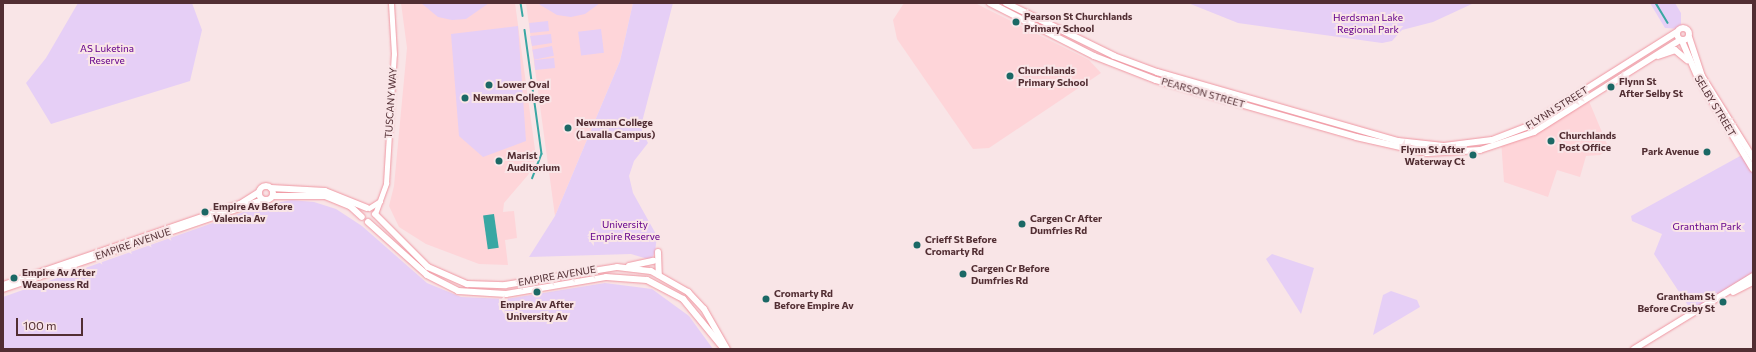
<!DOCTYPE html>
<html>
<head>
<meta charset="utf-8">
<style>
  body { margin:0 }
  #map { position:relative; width:1756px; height:352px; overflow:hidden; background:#f9e5e7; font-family:Commissioner,sans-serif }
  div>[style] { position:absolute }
  .built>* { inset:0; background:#fed5d9 }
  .green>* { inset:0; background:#e6cff6; transform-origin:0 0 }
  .water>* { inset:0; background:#39a7a3; transform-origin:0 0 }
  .stream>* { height:1.5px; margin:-0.75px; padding:0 0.75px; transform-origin:0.75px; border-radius:0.75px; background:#39a7a3 }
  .roads { filter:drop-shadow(0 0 1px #ef97a2) drop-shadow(0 0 1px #ef97a2) }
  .minor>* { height:5px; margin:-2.5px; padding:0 2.5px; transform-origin:2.5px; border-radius:2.5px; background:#fff }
  .major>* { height:6px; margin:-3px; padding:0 3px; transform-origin:3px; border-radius:3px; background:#fff }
  .major>.ring { margin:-3px; padding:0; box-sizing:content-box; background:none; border:6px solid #fff; border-radius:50% }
  .dots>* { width:11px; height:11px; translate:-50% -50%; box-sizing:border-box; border:2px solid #f9e5e7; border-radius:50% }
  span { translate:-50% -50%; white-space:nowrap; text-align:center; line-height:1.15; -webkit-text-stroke:4px #f9e5e7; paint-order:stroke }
  .poi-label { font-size:10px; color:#522e33; font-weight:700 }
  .left { translate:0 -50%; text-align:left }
  .right { translate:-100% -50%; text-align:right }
  .park-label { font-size:10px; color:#64008b }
  .street-label { font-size:10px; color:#522e33 }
  .frame { position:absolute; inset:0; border:4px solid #522e33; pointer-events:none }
  .scale { position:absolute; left:16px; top:318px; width:67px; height:18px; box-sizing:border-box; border:2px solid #522e33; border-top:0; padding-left:5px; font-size:12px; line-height:14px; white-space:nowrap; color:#522e33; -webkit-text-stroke:3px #f9e5e7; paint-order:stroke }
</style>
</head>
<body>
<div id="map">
  <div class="built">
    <div style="clip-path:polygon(401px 3px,515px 3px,536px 157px,528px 175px,504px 203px,503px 212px,514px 211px,517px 238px,505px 240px,508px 265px,479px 264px,426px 244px,399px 227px,389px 206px,394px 186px,407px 48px)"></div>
    <div style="clip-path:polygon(526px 3px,633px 3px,620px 61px,555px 216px)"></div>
    <div style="clip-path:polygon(904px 3px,975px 3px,1089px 60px,1101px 73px,989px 148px,973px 149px,897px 39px,893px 20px)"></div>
    <div style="clip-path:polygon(1586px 94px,1609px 149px,1600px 155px,1586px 156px,1580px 177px,1557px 170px,1548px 197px,1504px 182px,1501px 140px,1539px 124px)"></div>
  </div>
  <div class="green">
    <div style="clip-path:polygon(78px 3px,192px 3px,202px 30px,190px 81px,51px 124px,26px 83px,46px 58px)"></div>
    <div style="clip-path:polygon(421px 3px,489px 3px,466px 19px,452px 20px,438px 17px)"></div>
    <div style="clip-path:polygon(537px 3px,600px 3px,585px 14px,571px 17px,557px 15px)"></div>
    <div style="clip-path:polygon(633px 3px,673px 3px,642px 122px,642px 131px,648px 143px,634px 161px,629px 176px,633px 193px,657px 236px,655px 252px,651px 260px,631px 254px,529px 257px,555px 216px,620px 61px)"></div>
    <div style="clip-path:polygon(1188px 3px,1474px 3px,1433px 22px,1402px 30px,1392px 41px,1382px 43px,1238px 23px)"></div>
    <div style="clip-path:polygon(1650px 3px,1675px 3px,1681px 13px,1681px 29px,1665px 28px)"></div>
    <div style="left:548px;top:21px;width:10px;height:19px;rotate:84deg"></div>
    <div style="clip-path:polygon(518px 26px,526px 141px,483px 157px,459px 136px,451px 34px)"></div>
    <div style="left:601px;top:29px;width:24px;height:23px;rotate:83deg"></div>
    <div style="clip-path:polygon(551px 34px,552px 43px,532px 46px,530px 36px)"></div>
    <div style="left:552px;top:46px;width:10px;height:20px;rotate:79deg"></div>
    <div style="left:554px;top:58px;width:10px;height:20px;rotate:84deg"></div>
    <div style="clip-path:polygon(1742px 155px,1753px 174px,1753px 273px,1691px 310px,1654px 254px,1662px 234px,1632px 221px,1631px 216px)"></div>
    <div style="clip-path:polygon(291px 200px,314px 202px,336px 209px,362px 226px,427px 283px,461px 297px,506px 299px,605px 283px,652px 289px,689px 316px,713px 349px,3px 349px,3px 297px,261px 206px)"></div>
    <div style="clip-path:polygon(1272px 254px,1314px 268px,1301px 314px,1266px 259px)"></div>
    <div style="clip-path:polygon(1391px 291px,1417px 300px,1420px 307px,1373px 335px,1383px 295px)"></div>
  </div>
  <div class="water">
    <div style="left:494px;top:214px;width:34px;height:11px;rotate:82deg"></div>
  </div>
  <div class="stream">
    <div style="left:521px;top:3px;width:13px;rotate:81deg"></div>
    <div style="left:1656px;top:3px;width:23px;rotate:59deg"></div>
    <div style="left:525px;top:30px;width:125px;rotate:82.2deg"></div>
    <div style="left:542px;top:154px;width:26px;rotate:111deg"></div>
  </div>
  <div class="roads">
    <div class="minor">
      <div style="left:369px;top:208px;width:13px;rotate:-32deg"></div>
      <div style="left:375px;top:214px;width:33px;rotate:-70deg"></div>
      <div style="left:386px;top:183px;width:129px;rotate:-86.5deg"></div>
      <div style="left:394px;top:54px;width:51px;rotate:-93.4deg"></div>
    </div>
    <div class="major">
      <div style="left:990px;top:3px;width:117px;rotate:27deg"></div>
      <div style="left:1094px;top:56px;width:66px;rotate:21.2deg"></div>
      <div style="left:1156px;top:80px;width:208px;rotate:15.9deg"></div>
      <div style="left:1356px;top:137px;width:73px;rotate:12.7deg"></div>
      <div style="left:1427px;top:153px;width:53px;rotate:-3.2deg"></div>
      <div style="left:1480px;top:150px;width:57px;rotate:-18.4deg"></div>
      <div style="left:1534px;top:132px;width:173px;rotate:-32.2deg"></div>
      <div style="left:1006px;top:3px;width:120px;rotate:26.1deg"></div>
      <div style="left:1114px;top:56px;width:46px;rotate:20.4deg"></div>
      <div style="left:1157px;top:72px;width:251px;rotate:16deg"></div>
      <div style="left:1398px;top:141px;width:46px;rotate:6.2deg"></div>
      <div style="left:1444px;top:146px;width:48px;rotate:-7.1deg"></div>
      <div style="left:1492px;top:140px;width:36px;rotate:-21deg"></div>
      <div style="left:1526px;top:127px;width:178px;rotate:-32.2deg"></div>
      <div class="ring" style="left:1677px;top:28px;width:6px;height:6px"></div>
      <div style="left:1689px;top:37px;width:41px;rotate:71.6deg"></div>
      <div style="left:1702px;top:76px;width:97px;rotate:58.1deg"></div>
      <div style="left:1682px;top:41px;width:40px;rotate:66.6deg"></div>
      <div style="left:1698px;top:78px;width:106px;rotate:58.9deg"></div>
      <div style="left:1658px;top:56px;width:18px;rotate:-19deg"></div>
      <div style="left:1675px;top:50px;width:16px;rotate:40deg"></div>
      <div class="ring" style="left:259px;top:186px;width:8px;height:8px"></div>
      <div style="left:271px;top:188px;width:54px;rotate:3.2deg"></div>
      <div style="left:325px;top:191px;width:45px;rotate:22deg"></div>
      <div style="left:273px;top:196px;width:52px"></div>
      <div style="left:325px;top:196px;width:27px;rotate:22deg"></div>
      <div style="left:350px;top:206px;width:16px;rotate:43deg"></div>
      <div style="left:375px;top:214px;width:75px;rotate:45deg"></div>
      <div style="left:428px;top:267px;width:43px;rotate:23.6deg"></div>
      <div style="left:467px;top:284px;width:38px;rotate:2deg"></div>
      <div style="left:505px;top:285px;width:113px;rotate:-9.1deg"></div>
      <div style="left:617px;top:267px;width:34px;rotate:7deg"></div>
      <div style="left:651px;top:271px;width:43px;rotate:29.6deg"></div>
      <div style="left:688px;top:292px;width:23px;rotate:47deg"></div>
      <div style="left:704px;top:309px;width:46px;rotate:60.1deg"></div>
      <div style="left:368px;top:222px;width:79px;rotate:41.9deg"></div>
      <div style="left:427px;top:275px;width:35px;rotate:27deg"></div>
      <div style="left:458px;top:291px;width:48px;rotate:3.6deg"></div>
      <div style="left:506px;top:294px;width:101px;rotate:-9.6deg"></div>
      <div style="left:606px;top:277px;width:41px;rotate:4.2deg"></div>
      <div style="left:647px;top:280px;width:41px;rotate:27.8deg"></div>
      <div style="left:683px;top:299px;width:65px;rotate:50.6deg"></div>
      <div style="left:658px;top:252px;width:23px;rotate:88deg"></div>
      <div style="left:629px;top:266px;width:25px;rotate:-12deg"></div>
      <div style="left:3px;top:285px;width:250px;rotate:-18.9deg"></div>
      <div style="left:240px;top:204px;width:22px;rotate:-32deg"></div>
      <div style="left:3px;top:289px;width:275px;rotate:-18.9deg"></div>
      <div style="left:1733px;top:292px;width:22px;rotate:-27deg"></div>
      <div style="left:1634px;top:349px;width:140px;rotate:-31.5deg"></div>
    </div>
  </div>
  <div class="dots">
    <div style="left:1016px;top:22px;background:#1b6865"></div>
    <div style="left:1010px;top:76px;background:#1b6865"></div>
    <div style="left:489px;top:85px;background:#1b6865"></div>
    <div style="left:1611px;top:87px;background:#1b6865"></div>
    <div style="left:465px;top:98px;background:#1b6865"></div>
    <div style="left:568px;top:128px;background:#1b6865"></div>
    <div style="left:1551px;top:141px;background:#1b6865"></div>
    <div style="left:1707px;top:152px;background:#1b6865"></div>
    <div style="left:1473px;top:155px;background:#1b6865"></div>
    <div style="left:499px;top:161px;background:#1b6865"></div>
    <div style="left:205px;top:212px;background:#1b6865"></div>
    <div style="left:1022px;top:224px;background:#1b6865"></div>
    <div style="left:917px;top:245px;background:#1b6865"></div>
    <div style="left:963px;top:274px;background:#1b6865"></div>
    <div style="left:14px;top:278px;background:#1b6865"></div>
    <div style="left:537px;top:292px;background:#1b6865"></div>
    <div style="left:766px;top:299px;background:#1b6865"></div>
    <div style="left:1723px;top:302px;background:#1b6865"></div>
  </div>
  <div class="poi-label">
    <span class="left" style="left:1024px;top:22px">Pearson St Churchlands<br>Primary School</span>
    <span class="left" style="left:1018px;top:76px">Churchlands<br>Primary School</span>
    <span class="left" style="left:1619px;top:87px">Flynn St<br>After Selby St</span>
    <span class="left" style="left:497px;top:85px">Lower Oval</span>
    <span class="left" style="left:473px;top:98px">Newman College</span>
    <span class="left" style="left:576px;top:128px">Newman College<br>(Lavalla Campus)</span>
    <span class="left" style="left:1559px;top:141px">Churchlands<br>Post Office</span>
    <span class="right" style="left:1465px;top:155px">Flynn St After<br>Waterway Ct</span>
    <span class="right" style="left:1699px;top:152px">Park Avenue</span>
    <span class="left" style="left:507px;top:161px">Marist<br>Auditorium</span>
    <span class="left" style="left:213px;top:212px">Empire Av Before<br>Valencia Av</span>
    <span class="left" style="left:1030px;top:224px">Cargen Cr After<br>Dumfries Rd</span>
    <span class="left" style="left:925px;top:245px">Crieff St Before<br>Cromarty Rd</span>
    <span class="left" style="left:971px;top:274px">Cargen Cr Before<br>Dumfries Rd</span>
    <span class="left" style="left:22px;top:278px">Empire Av After<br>Weaponess Rd</span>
    <span class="left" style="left:774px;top:299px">Cromarty Rd<br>Before Empire Av</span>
    <span class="right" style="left:1715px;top:302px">Grantham St<br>Before Crosby St</span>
    <span style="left:537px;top:310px">Empire Av After<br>University Av</span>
  </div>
  <div class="park-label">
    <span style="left:1368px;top:23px">Herdsman Lake<br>Regional Park</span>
    <span style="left:107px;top:54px">AS Luketina<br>Reserve</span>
    <span style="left:625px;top:230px">University<br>Empire Reserve</span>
    <span style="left:1707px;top:227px">Grantham Park</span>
  </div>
  <div class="street-label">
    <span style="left:1203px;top:93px;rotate:16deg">PEARSON STREET</span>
    <span style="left:391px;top:103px;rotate:-86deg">TUSCANY WAY</span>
    <span style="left:1715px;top:106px;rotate:59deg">SELBY STREET</span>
    <span style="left:1557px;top:108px;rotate:-32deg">FLYNN STREET</span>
    <span style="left:133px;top:244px;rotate:-19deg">EMPIRE AVENUE</span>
    <span style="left:557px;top:276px;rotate:-10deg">EMPIRE AVENUE</span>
  </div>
  <div class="frame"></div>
  <div class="scale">100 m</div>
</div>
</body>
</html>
